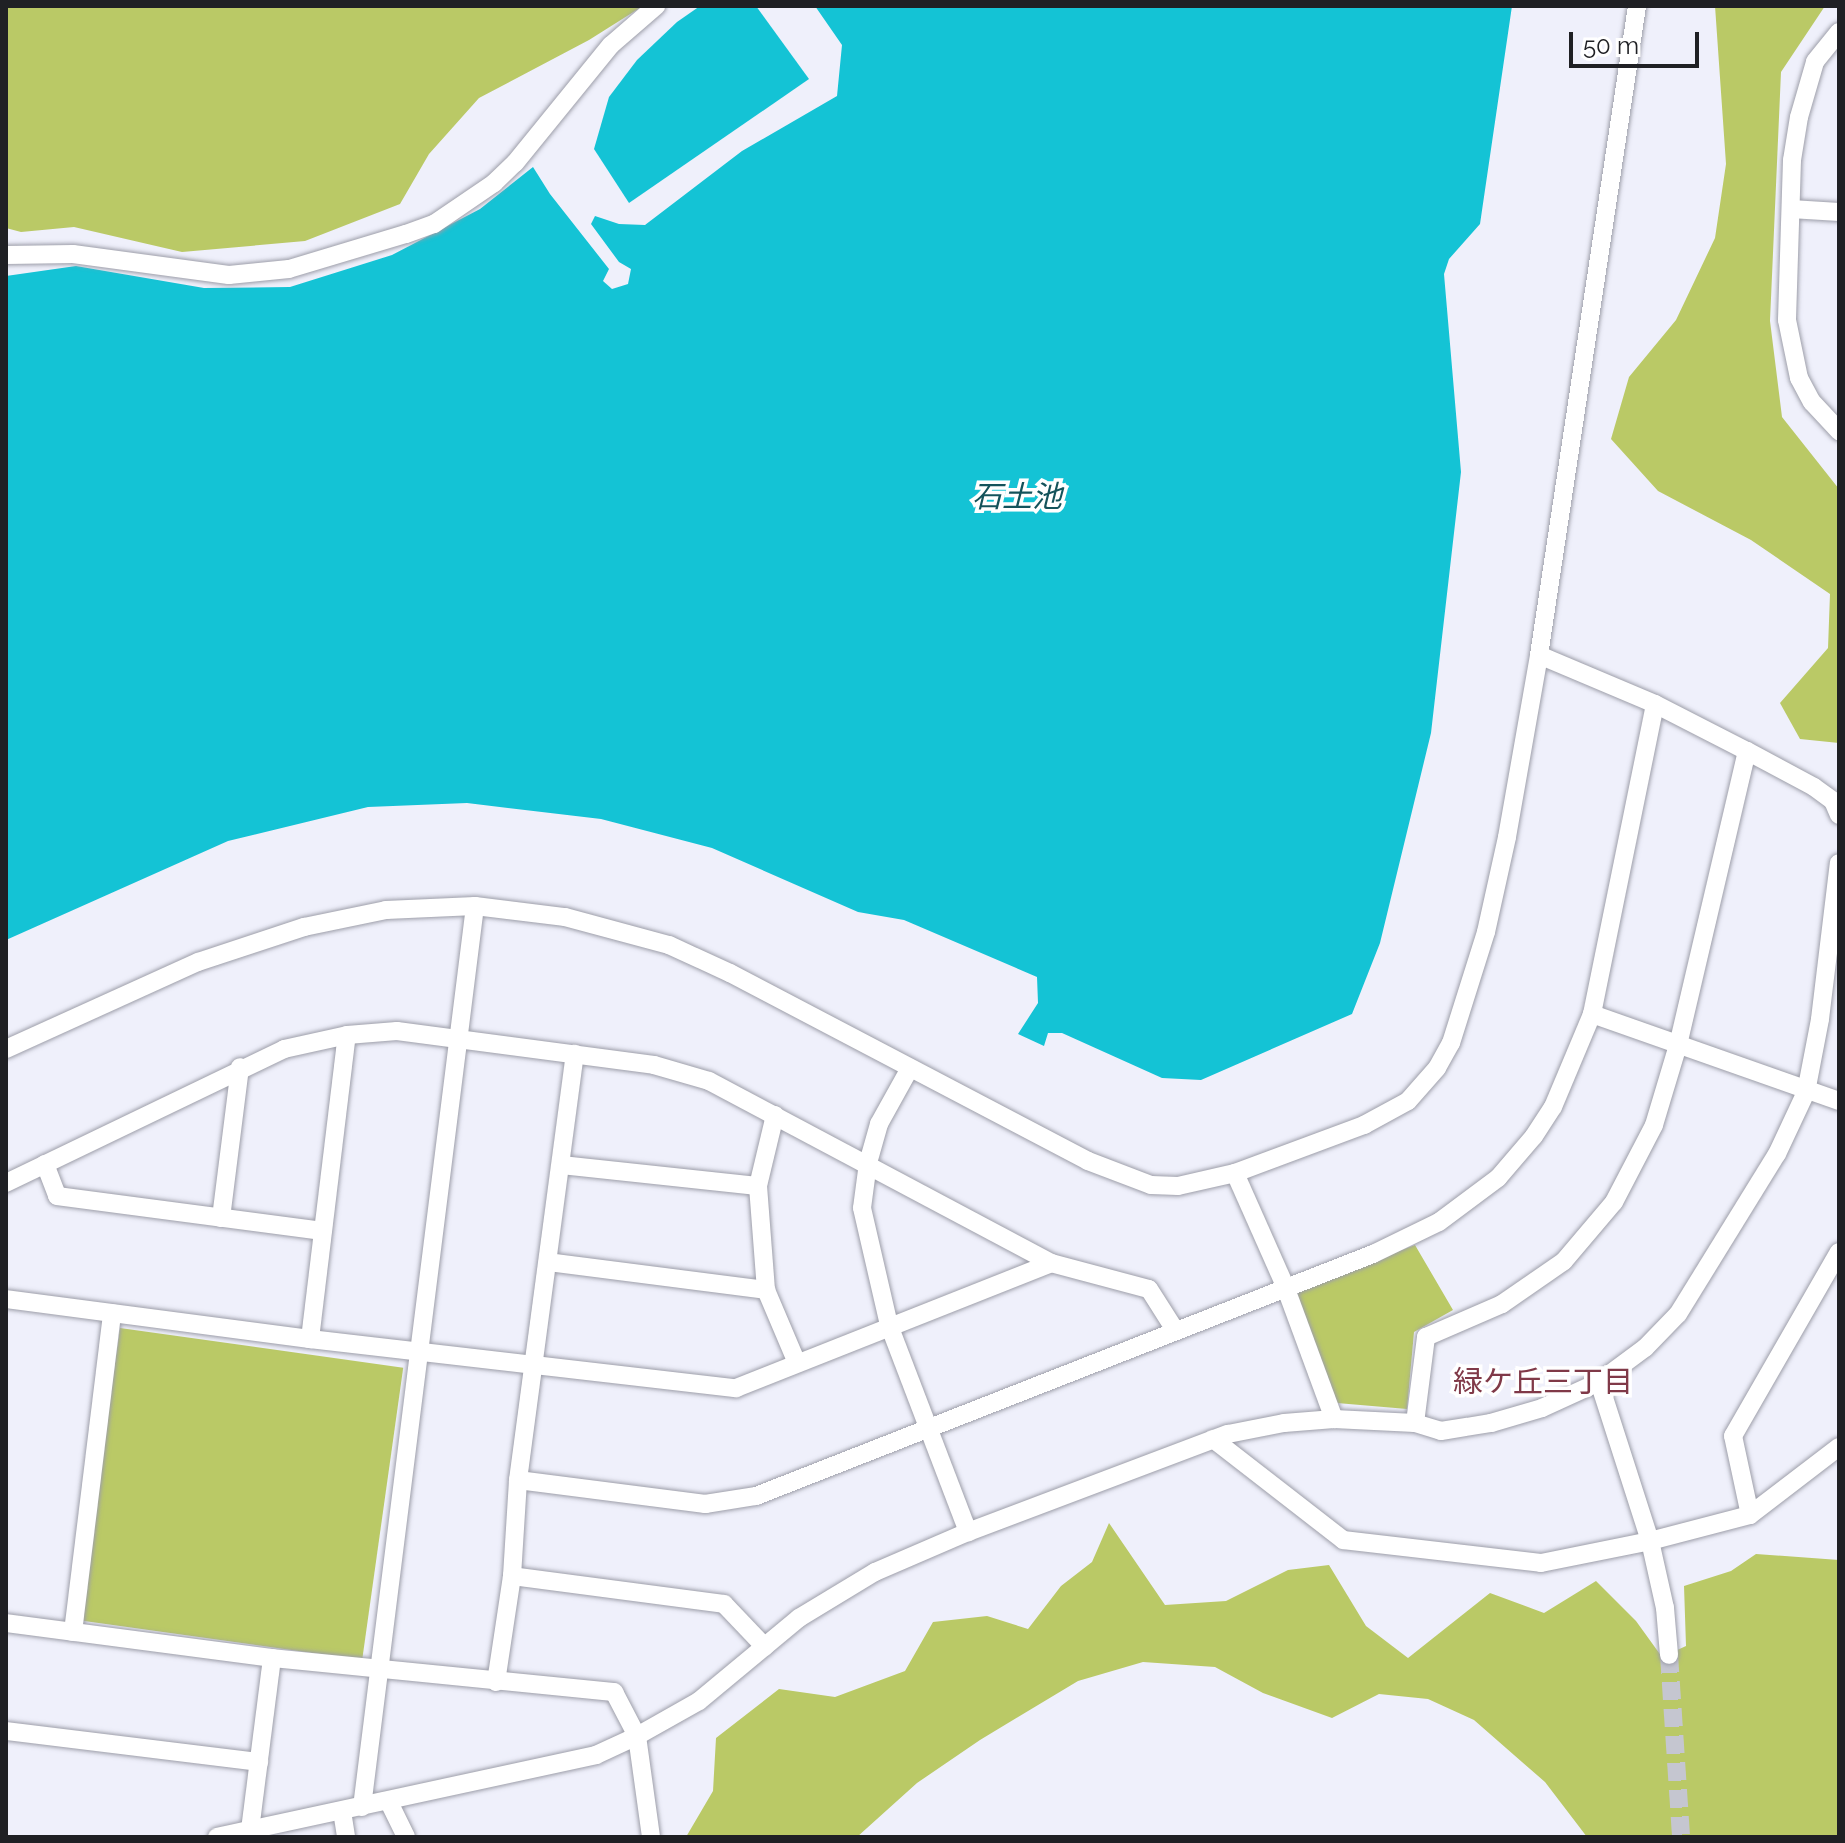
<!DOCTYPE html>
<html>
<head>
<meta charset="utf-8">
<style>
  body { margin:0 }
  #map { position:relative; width:1845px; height:1843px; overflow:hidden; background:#eff0fb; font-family:Raleway,"Noto Sans JP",sans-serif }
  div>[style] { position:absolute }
  .green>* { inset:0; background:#bac966; transform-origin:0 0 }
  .water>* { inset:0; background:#14c3d5 }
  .minor-tunnel>* { height:18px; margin-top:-9px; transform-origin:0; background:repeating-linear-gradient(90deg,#c5c6d0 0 18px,transparent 0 27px) }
  .roads { filter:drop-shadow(0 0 2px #9d9ea9) drop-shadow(0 0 2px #9d9ea9) }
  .minor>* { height:18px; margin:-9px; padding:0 9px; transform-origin:9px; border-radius:9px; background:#fff }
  span { translate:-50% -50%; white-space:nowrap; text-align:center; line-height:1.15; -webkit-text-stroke:7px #fff; paint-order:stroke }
  .water-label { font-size:30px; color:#14535b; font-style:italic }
  .neighbourhood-label { font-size:30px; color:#803948 }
  .frame { position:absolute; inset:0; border:8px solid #1f2024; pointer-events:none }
  .scale { position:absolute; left:1569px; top:32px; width:130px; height:36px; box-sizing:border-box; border:4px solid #1f2024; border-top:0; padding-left:10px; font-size:24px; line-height:28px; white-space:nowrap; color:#1f2024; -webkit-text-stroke:6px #fff; paint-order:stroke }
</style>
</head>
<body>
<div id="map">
  <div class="green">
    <div style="clip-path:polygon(6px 6px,643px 6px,589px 40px,479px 98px,429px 154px,400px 204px,305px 241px,182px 252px,74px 227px,21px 232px,6px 228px)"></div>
    <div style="clip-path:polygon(1715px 6px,1825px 6px,1781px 72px,1770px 321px,1782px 417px,1839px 489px,1839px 743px,1800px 739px,1780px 703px,1828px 648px,1830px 594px,1751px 540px,1658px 491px,1611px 439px,1629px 377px,1676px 320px,1715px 238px,1726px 164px)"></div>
    <div style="clip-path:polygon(1415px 1245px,1453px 1310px,1414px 1332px,1407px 1409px,1337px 1403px,1294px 1291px)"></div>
    <div style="left:120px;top:1328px;width:286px;height:295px;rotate:8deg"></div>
    <div style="clip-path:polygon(1109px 1523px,1165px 1605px,1226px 1601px,1288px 1570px,1329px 1565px,1366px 1626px,1408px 1658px,1490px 1593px,1544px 1613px,1596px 1581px,1636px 1621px,1662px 1657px,1686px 1646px,1684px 1586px,1731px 1571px,1756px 1554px,1839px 1560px,1839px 1837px,1587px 1837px,1545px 1782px,1474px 1720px,1428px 1699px,1379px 1694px,1332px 1718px,1263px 1693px,1215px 1667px,1143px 1662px,1078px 1681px,980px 1740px,917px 1783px,857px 1837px,686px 1837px,713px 1791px,716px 1738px,779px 1689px,835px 1697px,905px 1671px,933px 1622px,987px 1616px,1028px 1629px,1061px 1586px,1092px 1562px)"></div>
  </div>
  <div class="water">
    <div style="clip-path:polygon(700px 6px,756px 6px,809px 79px,629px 203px,594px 149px,609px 97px,637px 60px,677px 22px)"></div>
    <div style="clip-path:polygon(815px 6px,1512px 6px,1480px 224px,1449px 259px,1444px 274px,1461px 472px,1431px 733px,1380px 943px,1352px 1014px,1201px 1080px,1162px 1078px,1062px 1033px,1048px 1033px,1044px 1046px,1018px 1034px,1038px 1003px,1037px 977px,904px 920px,858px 912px,712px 848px,601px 819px,467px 803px,368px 807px,228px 841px,6px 940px,6px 276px,76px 266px,204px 288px,290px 287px,392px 255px,480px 209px,533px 167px,550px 194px,609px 269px,603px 281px,612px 289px,628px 284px,631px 269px,619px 262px,591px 224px,595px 216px,619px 224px,645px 225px,742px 151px,837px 96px,842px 45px)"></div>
  </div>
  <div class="minor-tunnel">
    <div style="left:1669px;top:1655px;width:182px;rotate:86.2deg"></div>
  </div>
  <div class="roads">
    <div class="minor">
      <div style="left:1839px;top:32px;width:38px;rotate:129deg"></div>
      <div style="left:1815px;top:62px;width:57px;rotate:106.2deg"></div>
      <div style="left:1799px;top:117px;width:44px;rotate:99.2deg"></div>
      <div style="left:1792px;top:160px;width:160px;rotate:91.8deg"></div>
      <div style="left:1787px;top:320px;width:59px;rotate:78.3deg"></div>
      <div style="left:1799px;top:378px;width:27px;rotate:62deg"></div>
      <div style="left:1812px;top:402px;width:40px;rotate:47deg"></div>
      <div style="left:1791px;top:209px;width:48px;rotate:3.6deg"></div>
      <div style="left:6px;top:255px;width:67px;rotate:-0.9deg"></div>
      <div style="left:73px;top:254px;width:157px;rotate:7.7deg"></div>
      <div style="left:229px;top:275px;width:60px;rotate:-5.7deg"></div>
      <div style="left:289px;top:269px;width:122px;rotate:-16.7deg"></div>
      <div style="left:406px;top:234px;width:30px;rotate:-20deg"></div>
      <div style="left:434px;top:224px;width:73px;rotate:-34.3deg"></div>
      <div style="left:494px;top:183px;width:29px;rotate:-44deg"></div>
      <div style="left:515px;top:163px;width:152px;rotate:-50.9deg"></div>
      <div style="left:611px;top:45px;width:60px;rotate:-40.9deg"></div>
      <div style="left:1539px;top:655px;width:126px;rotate:22.9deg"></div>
      <div style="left:1655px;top:704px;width:103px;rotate:27.1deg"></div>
      <div style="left:1747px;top:751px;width:76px;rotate:28.2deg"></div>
      <div style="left:1814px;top:787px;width:24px;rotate:36deg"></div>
      <div style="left:1833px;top:801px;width:15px;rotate:67deg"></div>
      <div style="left:1592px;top:1014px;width:262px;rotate:19.4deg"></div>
      <div style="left:6px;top:1049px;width:211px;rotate:-24.4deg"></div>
      <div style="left:198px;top:962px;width:112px;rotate:-18.3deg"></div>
      <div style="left:304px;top:927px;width:84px;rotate:-11.7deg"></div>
      <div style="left:386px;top:910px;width:89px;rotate:-2.6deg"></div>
      <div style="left:475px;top:906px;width:91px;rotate:7deg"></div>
      <div style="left:565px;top:917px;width:108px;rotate:15.1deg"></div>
      <div style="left:669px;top:945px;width:67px;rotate:24.7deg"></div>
      <div style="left:730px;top:973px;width:404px;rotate:27.7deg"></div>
      <div style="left:1088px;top:1161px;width:67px;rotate:20.9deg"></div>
      <div style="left:1151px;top:1185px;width:27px;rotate:2deg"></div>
      <div style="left:1178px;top:1186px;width:58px;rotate:-12.8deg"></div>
      <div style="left:1235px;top:1173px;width:138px;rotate:-20.4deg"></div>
      <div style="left:1364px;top:1125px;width:50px;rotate:-28.6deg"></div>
      <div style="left:1408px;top:1101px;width:44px;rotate:-48.7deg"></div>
      <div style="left:1437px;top:1068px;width:29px;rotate:-61deg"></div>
      <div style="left:1451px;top:1043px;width:116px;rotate:-72.5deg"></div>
      <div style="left:1486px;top:932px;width:97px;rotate:-77.5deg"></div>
      <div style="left:1507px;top:837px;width:185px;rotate:-80deg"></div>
      <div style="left:1539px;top:655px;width:656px;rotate:-81.41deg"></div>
      <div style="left:910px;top:1068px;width:64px;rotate:119deg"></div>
      <div style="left:879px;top:1124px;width:41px;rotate:105.8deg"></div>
      <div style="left:868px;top:1163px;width:45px;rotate:97.6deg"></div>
      <div style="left:862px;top:1208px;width:120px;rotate:77deg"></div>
      <div style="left:889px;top:1325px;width:222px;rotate:69.1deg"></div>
      <div style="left:775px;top:1115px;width:73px;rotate:103.5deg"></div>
      <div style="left:758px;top:1186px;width:104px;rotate:85.6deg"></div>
      <div style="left:766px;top:1290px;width:79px;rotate:67deg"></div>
      <div style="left:45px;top:1164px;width:34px;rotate:69deg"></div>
      <div style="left:57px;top:1196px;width:268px;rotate:7.5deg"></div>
      <div style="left:561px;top:1165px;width:198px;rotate:6.1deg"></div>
      <div style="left:1235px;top:1173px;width:124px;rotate:66.1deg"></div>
      <div style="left:1285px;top:1286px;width:142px;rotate:69.8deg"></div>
      <div style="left:6px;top:1183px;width:309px;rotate:-25.7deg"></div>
      <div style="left:284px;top:1049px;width:65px;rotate:-12.5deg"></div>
      <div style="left:347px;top:1035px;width:50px;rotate:-4.6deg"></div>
      <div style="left:397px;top:1031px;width:259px;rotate:7.5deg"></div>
      <div style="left:654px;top:1065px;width:57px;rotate:16.2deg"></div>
      <div style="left:709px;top:1081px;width:387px;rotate:28deg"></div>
      <div style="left:1051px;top:1263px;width:101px;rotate:14.9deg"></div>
      <div style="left:1149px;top:1289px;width:49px;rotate:57.6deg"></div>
      <div style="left:221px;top:1218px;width:152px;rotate:-82.8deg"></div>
      <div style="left:548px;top:1262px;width:220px;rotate:7.3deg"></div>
      <div style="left:6px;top:1299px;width:307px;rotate:7.5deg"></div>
      <div style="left:310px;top:1339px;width:429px;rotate:6.6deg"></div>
      <div style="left:736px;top:1388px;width:339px;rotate:-21.6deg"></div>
      <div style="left:310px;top:1339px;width:306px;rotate:-83.1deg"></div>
      <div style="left:1599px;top:1382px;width:167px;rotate:72.2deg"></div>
      <div style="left:1650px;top:1541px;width:69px;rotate:77.4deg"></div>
      <div style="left:1665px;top:1608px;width:47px;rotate:85.1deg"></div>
      <div style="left:1415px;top:1423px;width:87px;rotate:-82.7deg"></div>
      <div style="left:1426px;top:1337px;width:83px;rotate:-23.5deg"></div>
      <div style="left:1502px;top:1304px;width:75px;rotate:-34.7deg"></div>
      <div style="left:1564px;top:1261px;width:77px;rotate:-49.7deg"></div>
      <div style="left:1614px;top:1202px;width:87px;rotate:-62.5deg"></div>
      <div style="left:1654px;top:1125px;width:84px;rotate:-73.3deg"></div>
      <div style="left:1678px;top:1045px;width:302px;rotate:-76.8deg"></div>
      <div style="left:1213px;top:1439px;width:165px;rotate:37.8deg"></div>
      <div style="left:1343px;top:1540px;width:199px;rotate:6.6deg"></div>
      <div style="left:1541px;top:1563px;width:111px;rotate:-11.4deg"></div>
      <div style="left:1650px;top:1541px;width:103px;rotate:-14.6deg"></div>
      <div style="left:1750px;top:1515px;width:112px;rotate:-37.4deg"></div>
      <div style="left:518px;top:1480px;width:189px;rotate:7.3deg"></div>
      <div style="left:705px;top:1504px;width:52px;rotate:-8.9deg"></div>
      <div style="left:756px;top:1496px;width:663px;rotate:-21.42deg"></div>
      <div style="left:1373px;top:1254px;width:73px;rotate:-25.9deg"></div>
      <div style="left:1439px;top:1222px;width:74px;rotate:-36.7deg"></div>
      <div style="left:1498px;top:1178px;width:55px;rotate:-49.4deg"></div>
      <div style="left:1534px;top:1136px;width:35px;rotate:-57deg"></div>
      <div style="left:1553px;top:1107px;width:101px;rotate:-67.2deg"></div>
      <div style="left:1592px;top:1014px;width:316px;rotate:-78.5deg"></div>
      <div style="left:1750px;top:1515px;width:81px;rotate:-102.1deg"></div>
      <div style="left:1733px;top:1436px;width:212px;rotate:-60.1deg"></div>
      <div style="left:512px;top:1576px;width:214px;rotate:7.5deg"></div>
      <div style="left:724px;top:1604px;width:59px;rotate:46.4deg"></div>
      <div style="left:6px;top:1623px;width:268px;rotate:7.5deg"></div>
      <div style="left:272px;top:1658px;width:344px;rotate:5.7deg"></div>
      <div style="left:614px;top:1692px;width:50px;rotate:62.4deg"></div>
      <div style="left:637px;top:1736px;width:102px;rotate:82.1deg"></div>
      <div style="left:73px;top:1632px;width:321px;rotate:-83deg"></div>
      <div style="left:496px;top:1682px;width:107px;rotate:-81.4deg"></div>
      <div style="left:512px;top:1576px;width:96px;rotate:-86.4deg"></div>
      <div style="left:518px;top:1480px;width:430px;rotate:-82.4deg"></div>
      <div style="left:6px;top:1731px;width:255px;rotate:7deg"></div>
      <div style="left:389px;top:1802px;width:39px;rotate:64deg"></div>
      <div style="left:362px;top:1807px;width:908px;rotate:-82.85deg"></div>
      <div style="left:342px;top:1811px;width:26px;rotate:81deg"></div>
      <div style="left:250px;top:1830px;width:173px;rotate:-82.7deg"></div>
      <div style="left:217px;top:1837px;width:388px;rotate:-12.2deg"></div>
      <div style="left:596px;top:1755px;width:45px;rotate:-24.9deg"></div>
      <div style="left:637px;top:1736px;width:71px;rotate:-29.4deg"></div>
      <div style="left:699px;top:1701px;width:130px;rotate:-39.7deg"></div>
      <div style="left:799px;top:1618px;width:89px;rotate:-31.2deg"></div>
      <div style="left:875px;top:1572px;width:101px;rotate:-23.3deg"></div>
      <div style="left:968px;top:1532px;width:278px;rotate:-20.7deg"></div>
      <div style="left:1228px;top:1434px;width:57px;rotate:-11.1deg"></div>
      <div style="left:1284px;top:1423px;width:50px;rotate:-4.6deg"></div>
      <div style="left:1334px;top:1419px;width:81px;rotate:2.8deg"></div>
      <div style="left:1415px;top:1423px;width:27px;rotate:17deg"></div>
      <div style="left:1441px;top:1431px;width:51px;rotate:-9.1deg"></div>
      <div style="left:1491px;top:1423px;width:53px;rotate:-16.4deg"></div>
      <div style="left:1542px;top:1408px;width:63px;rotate:-24.5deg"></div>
      <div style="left:1599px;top:1382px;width:57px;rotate:-36.5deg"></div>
      <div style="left:1645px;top:1348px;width:47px;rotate:-45.9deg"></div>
      <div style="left:1678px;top:1314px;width:188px;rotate:-58.3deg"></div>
      <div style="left:1777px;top:1154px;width:68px;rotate:-64.9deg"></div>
      <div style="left:1806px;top:1092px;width:74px;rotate:-79.1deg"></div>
      <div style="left:1820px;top:1019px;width:157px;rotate:-83.1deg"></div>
    </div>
  </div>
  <div class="water-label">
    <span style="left:1017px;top:497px">石土池</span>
  </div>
  <div class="neighbourhood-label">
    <span style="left:1543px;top:1382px">緑ケ丘三丁目</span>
  </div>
  <div class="frame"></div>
  <div class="scale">50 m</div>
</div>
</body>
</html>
